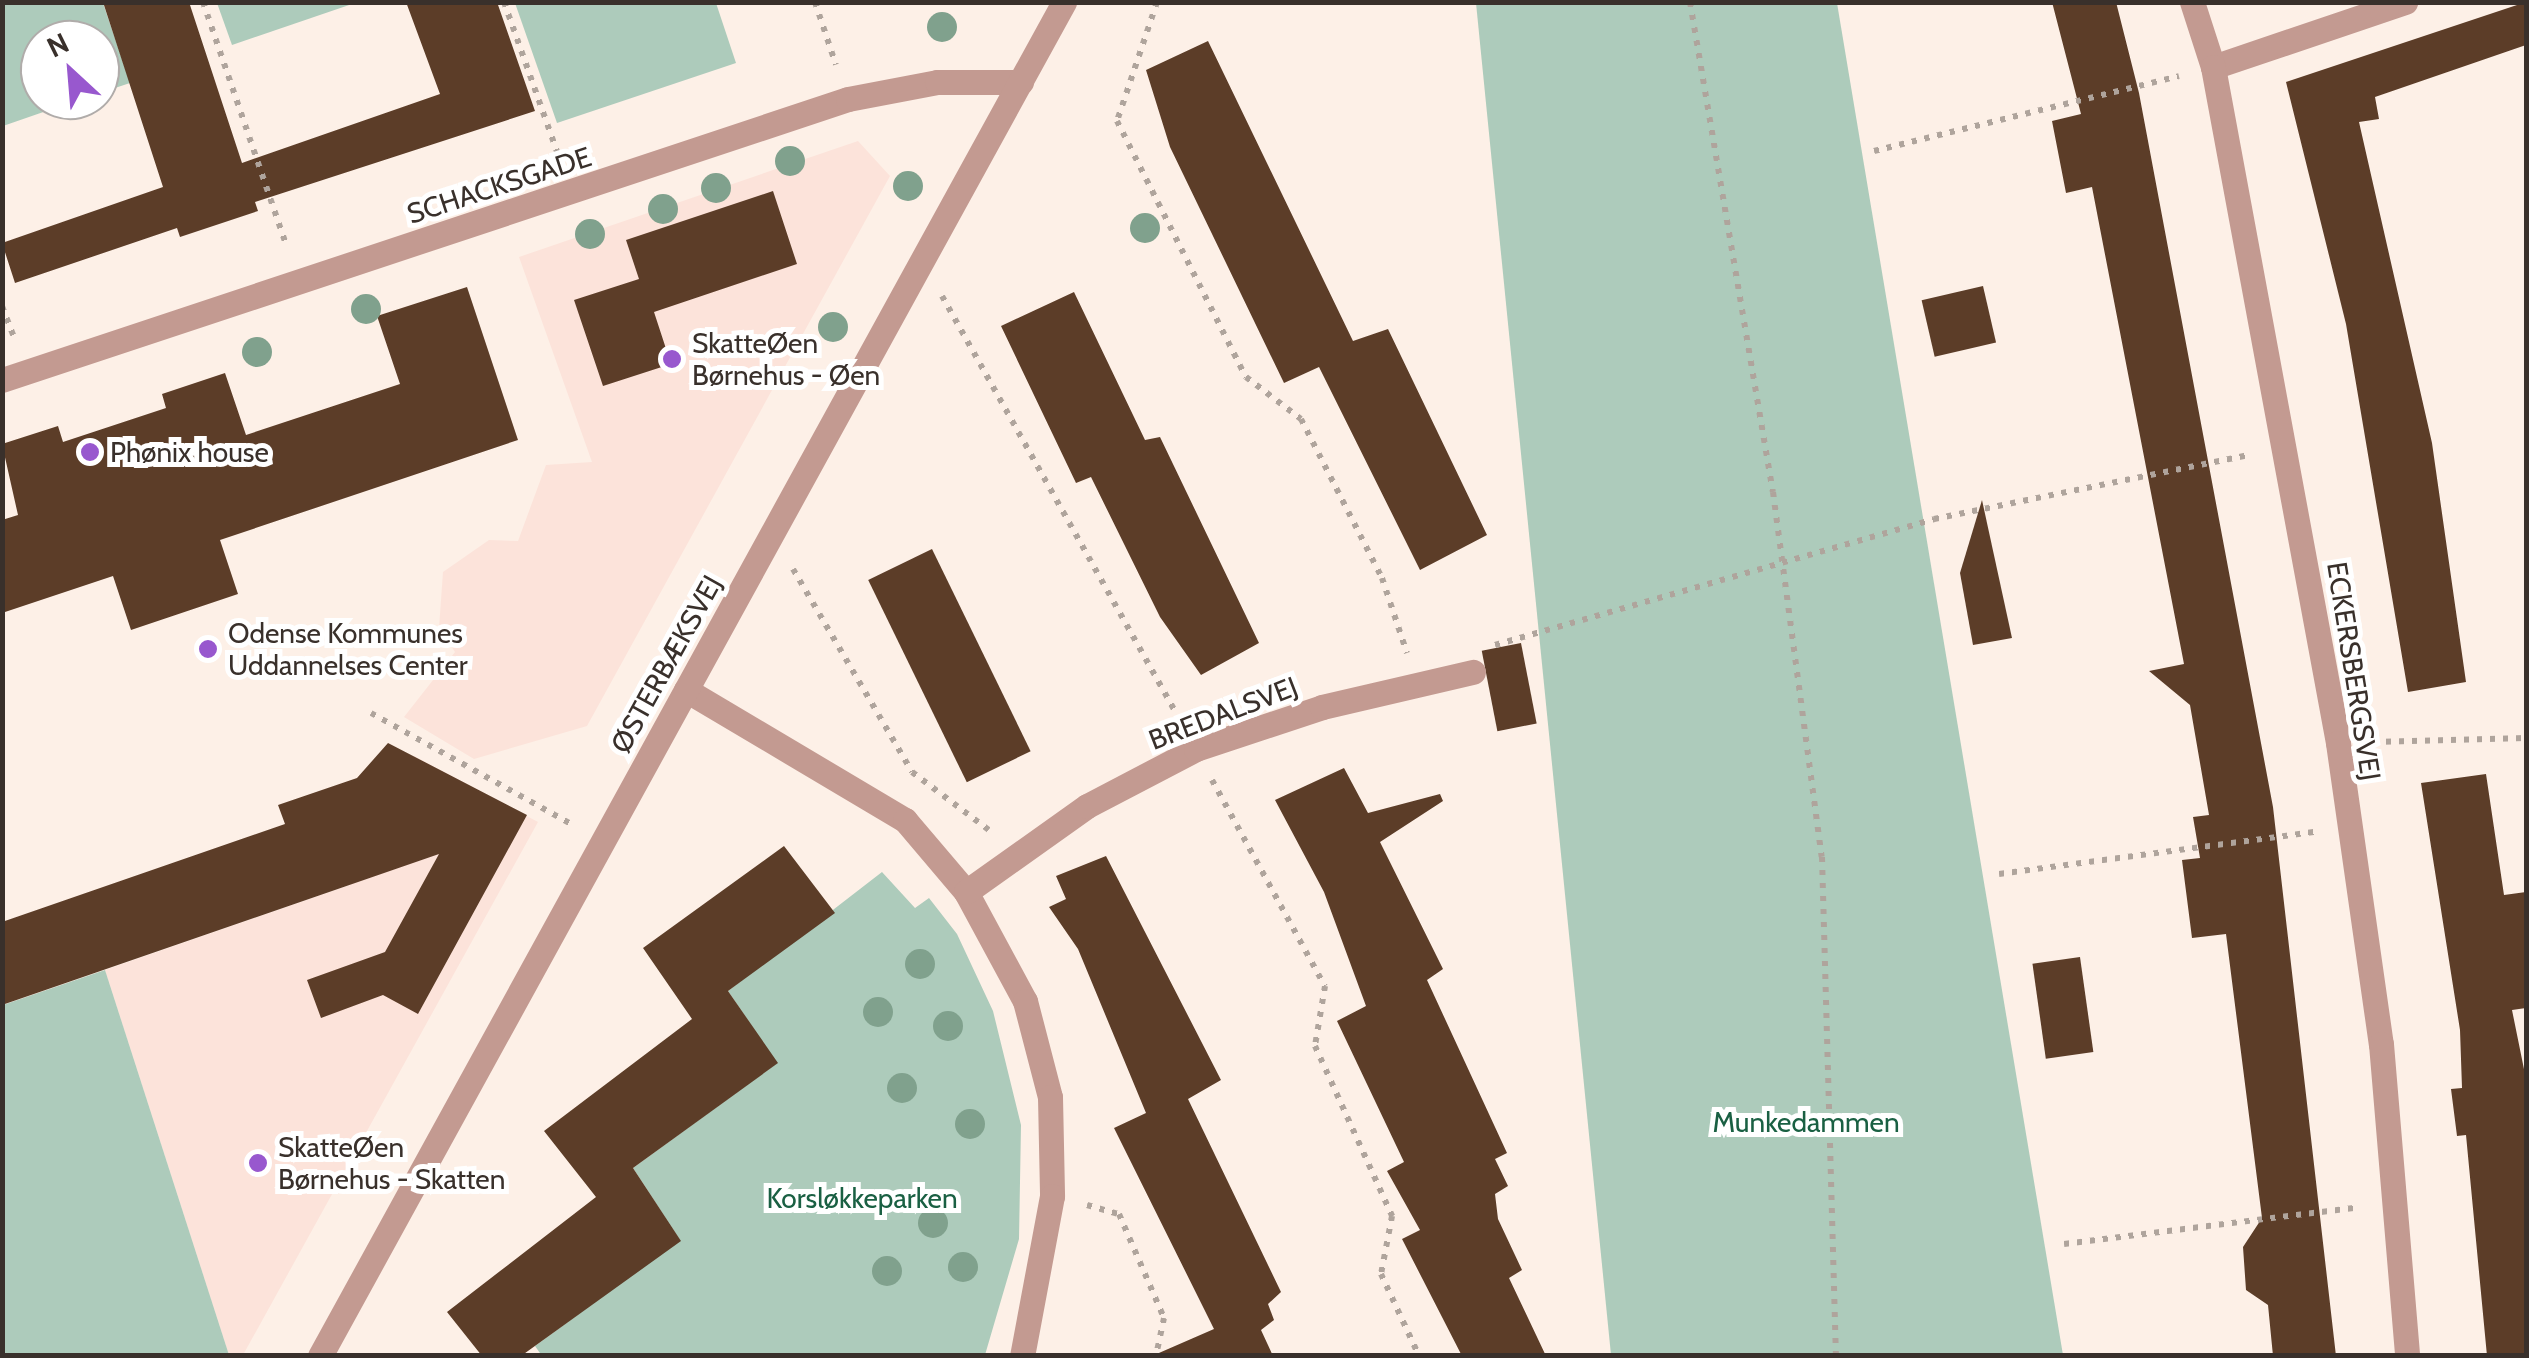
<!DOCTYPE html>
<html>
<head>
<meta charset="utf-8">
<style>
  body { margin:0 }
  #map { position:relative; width:2529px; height:1358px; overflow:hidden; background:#fdf0e7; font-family:Cabin,sans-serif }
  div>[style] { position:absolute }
  .education>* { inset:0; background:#fce3da }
  .green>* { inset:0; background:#adcbbb }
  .building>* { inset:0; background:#5c3d28; transform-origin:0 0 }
  .path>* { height:6px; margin-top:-3px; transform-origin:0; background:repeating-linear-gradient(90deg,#afa49c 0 5px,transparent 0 13px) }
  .service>* { height:25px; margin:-12.5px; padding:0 12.5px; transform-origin:12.5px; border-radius:12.5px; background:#c39a91 }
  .minor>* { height:25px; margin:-12.5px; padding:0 12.5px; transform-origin:12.5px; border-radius:12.5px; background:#c39a91 }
  .tertiary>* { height:25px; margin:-12.5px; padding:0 12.5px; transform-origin:12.5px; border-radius:12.5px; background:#c39a91 }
  .trees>* { width:30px; height:30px; margin:-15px; border-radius:50%; background:#80a18d }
  .dots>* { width:28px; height:28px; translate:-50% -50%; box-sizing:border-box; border:5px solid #fff; border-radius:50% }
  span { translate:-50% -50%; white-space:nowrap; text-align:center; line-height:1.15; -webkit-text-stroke:10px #fff; paint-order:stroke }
  .street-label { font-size:28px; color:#39302b }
  .poi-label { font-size:28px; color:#39302b }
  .left { translate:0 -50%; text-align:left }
  .park-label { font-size:28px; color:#1a6043 }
  .frame { position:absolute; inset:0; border:5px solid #39302b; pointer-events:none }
  .north { position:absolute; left:20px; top:20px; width:100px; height:100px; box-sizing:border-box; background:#fff; border:2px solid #b0acaa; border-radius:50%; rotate:334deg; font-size:28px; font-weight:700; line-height:40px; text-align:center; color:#39302b }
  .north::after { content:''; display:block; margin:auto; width:35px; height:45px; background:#9858ce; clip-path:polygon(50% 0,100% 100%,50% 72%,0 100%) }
</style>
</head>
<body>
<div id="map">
  <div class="education">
    <div style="clip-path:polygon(858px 141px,890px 176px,587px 726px,474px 759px,404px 717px,455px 652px,439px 628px,443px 572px,489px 540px,518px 541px,546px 465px,592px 462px,519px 257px)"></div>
    <div style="clip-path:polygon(414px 756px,538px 822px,243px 1355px,229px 1355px,105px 970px,350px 885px)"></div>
  </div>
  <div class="green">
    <div style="clip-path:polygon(2px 3px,103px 3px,130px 83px,100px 93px,100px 40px,40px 40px,40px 100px,78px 100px,3px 126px)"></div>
    <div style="clip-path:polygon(217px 3px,217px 2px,355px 3px,232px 45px)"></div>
    <div style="clip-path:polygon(515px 3px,716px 3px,736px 63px,557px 123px)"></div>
    <div style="clip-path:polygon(1476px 3px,1837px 3px,2063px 1355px,1611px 1355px)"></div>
    <div style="clip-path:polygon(882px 872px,915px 908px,929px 898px,957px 934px,993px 1011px,1021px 1125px,1019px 1239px,985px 1355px,542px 1356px,535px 1346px,680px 1240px,633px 1168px,777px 1063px,728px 991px)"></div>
    <div style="clip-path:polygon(105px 970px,229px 1355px,3px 1355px,3px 1005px)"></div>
  </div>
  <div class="building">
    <div style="clip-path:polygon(103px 2px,189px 2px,242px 163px,440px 94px,406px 2px,497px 2px,535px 111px,255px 202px,258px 211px,180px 237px,177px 228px,15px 283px,2px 243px,163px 187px)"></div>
    <div style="clip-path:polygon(2052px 2px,2116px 2px,2139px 93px,2273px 807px,2336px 1356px,2273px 1356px,2268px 1305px,2246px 1290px,2243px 1247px,2262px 1218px,2226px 934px,2192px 938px,2182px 860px,2200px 858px,2193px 817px,2209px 815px,2190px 705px,2149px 671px,2184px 664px,2092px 187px,2066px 193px,2052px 121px,2081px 114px)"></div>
    <div style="clip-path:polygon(2526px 2px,2526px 45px,2375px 97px,2379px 119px,2359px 122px,2432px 443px,2466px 682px,2408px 692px,2346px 324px,2286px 82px)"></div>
    <div style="clip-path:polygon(1208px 41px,1353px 341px,1388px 329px,1487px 535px,1420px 570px,1319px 367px,1284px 383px,1170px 147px,1146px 70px)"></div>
    <div style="clip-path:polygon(773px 191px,797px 264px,654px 312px,671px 364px,603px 386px,574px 300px,639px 279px,626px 240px)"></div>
    <div style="left:1983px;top:286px;width:58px;height:63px;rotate:77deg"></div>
    <div style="clip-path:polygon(467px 287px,518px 440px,220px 540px,238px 594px,131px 630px,113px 576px,2px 613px,2px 520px,18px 515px,2px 444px,58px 426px,63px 442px,166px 408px,162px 394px,225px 373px,246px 435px,400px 384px,377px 316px)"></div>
    <div style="clip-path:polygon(1074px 292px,1145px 440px,1160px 437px,1259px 643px,1201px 675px,1160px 617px,1091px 477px,1076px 483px,1001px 326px)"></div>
    <div style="clip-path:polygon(1982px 500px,2012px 638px,1973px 645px,1960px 573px)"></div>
    <div style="left:932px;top:549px;width:225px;height:71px;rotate:64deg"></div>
    <div style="left:1521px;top:643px;width:82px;height:40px;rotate:79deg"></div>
    <div style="clip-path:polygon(388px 743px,527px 815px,418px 1014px,383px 995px,321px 1018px,307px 980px,385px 952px,439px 854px,2px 1005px,2px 922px,285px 824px,278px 805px,357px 778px)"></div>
    <div style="clip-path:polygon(1344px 768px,1368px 813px,1440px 794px,1443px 801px,1380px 842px,1443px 969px,1427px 980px,1507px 1153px,1495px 1159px,1508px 1186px,1495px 1194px,1498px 1219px,1522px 1270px,1509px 1278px,1546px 1356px,1462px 1356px,1402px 1239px,1420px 1230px,1387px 1171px,1404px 1162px,1337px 1021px,1366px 1006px,1324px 892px,1275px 800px)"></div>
    <div style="clip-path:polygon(2486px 774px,2504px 895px,2526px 892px,2526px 1008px,2512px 1010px,2526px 1079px,2526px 1356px,2487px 1356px,2466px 1135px,2457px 1136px,2451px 1089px,2462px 1088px,2460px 1030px,2421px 783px)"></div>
    <div style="clip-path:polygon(784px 846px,835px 913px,728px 991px,778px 1063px,633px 1168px,681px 1241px,521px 1356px,482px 1356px,447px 1312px,596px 1197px,544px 1131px,692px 1019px,643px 948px)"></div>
    <div style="clip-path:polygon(1106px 856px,1221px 1080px,1188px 1099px,1281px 1292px,1268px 1304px,1274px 1320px,1261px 1330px,1273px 1356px,1152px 1356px,1214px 1329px,1114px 1128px,1146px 1113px,1078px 949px,1049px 907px,1066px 899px,1056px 876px)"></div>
    <div style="left:2080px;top:957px;width:96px;height:48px;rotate:82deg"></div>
  </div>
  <div class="path">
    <div style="left:203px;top:2px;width:259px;rotate:71.1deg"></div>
    <div style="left:504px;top:2px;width:164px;rotate:70.5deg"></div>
    <div style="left:815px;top:2px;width:66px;rotate:71.6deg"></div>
    <div style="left:1157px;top:2px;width:126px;rotate:108.6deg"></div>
    <div style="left:1117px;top:121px;width:287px;rotate:63.3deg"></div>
    <div style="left:1246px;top:377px;width:69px;rotate:37.4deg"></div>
    <div style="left:1301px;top:419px;width:178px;rotate:63deg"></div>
    <div style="left:1382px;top:578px;width:79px;rotate:71.6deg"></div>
    <div style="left:1690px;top:2px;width:497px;rotate:80.4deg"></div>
    <div style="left:1773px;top:492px;width:368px;rotate:82.4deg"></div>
    <div style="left:1822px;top:857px;width:499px;rotate:88.4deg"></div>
    <div style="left:1874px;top:151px;width:314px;rotate:-13.8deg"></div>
    <div style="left:942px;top:296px;width:486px;rotate:60.7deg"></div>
    <div style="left:2px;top:306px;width:34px;rotate:69deg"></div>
    <div style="left:793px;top:569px;width:235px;rotate:59.6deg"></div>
    <div style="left:912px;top:772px;width:96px;rotate:37deg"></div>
    <div style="left:1495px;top:645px;width:457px;rotate:-16deg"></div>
    <div style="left:1934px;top:519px;width:320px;rotate:-11.5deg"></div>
    <div style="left:371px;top:713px;width:229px;rotate:29deg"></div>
    <div style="left:2373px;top:742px;width:153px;rotate:-1.5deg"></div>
    <div style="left:1212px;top:780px;width:235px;rotate:61.3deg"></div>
    <div style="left:1325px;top:986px;width:61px;rotate:99.5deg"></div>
    <div style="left:1315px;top:1046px;width:187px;rotate:65.6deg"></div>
    <div style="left:1392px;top:1216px;width:59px;rotate:100.7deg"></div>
    <div style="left:1381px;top:1274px;width:90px;rotate:65.1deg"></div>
    <div style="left:1999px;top:874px;width:319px;rotate:-7.6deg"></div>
    <div style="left:1087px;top:1205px;width:33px;rotate:16deg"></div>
    <div style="left:1119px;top:1214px;width:113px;rotate:66.6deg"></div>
    <div style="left:1164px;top:1318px;width:39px;rotate:102deg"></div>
    <div style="left:2064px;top:1244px;width:298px;rotate:-7.1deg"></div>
  </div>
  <div class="service">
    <div style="left:2213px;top:67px;width:203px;rotate:-18.7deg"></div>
  </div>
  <div class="minor">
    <div style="left:2192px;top:2px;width:68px;rotate:72.1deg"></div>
    <div style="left:2213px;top:67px;width:687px;rotate:79.52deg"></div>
    <div style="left:2338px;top:743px;width:304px;rotate:81.9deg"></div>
    <div style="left:2381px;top:1044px;width:313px;rotate:85.2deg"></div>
    <div style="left:2px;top:380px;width:891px;rotate:-18.37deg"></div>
    <div style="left:848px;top:99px;width:91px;rotate:-10.8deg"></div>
    <div style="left:937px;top:82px;width:84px"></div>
    <div style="left:686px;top:690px;width:255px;rotate:30.7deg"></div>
    <div style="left:905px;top:820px;width:94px;rotate:49.7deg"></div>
    <div style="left:966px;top:892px;width:124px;rotate:61.6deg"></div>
    <div style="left:1025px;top:1001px;width:99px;rotate:75.4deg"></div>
    <div style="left:1050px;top:1097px;width:99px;rotate:88.8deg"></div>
    <div style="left:1052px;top:1196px;width:163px;rotate:100.6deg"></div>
    <div style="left:966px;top:892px;width:148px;rotate:-35.4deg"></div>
    <div style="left:1087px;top:806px;width:123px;rotate:-27.6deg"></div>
    <div style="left:1196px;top:749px;width:133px;rotate:-18.4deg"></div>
    <div style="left:1322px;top:707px;width:155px;rotate:-13.1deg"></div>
  </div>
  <div class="tertiary">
    <div style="left:320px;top:1356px;width:1545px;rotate:-61.21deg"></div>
  </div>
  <div class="trees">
    <div style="left:942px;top:27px"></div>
    <div style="left:790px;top:161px"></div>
    <div style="left:908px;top:186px"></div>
    <div style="left:716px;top:188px"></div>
    <div style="left:663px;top:209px"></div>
    <div style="left:1145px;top:228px"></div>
    <div style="left:590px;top:234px"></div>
    <div style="left:366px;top:309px"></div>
    <div style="left:833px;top:327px"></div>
    <div style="left:257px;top:352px"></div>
    <div style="left:920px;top:964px"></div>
    <div style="left:878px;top:1012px"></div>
    <div style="left:948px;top:1026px"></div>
    <div style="left:902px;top:1088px"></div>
    <div style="left:970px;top:1124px"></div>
    <div style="left:933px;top:1223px"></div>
    <div style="left:963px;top:1267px"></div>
    <div style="left:887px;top:1271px"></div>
  </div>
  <div class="dots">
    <div style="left:672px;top:359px;background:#9858ce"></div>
    <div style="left:90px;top:452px;background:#9858ce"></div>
    <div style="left:208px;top:649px;background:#9858ce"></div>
    <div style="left:258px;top:1163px;background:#9858ce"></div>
  </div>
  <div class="street-label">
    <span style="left:499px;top:185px;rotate:-18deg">SCHACKSGADE</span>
    <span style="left:666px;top:664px;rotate:-61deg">ØSTERBÆKSVEJ</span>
    <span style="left:2354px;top:671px;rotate:81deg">ECKERSBERGSVEJ</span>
    <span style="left:1223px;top:713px;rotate:-21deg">BREDALSVEJ</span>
  </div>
  <div class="poi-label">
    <span class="left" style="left:692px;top:359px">SkatteØen<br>Børnehus - Øen</span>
    <span class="left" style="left:110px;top:452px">Phønix house</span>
    <span class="left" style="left:228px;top:649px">Odense Kommunes<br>Uddannelses Center</span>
    <span class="left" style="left:278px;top:1163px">SkatteØen<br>Børnehus - Skatten</span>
  </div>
  <div class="park-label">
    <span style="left:1806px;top:1122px">Munkedammen</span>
    <span style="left:862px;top:1198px">Korsløkkeparken</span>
  </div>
  <div class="frame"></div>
  <div class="north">N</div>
</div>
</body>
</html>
